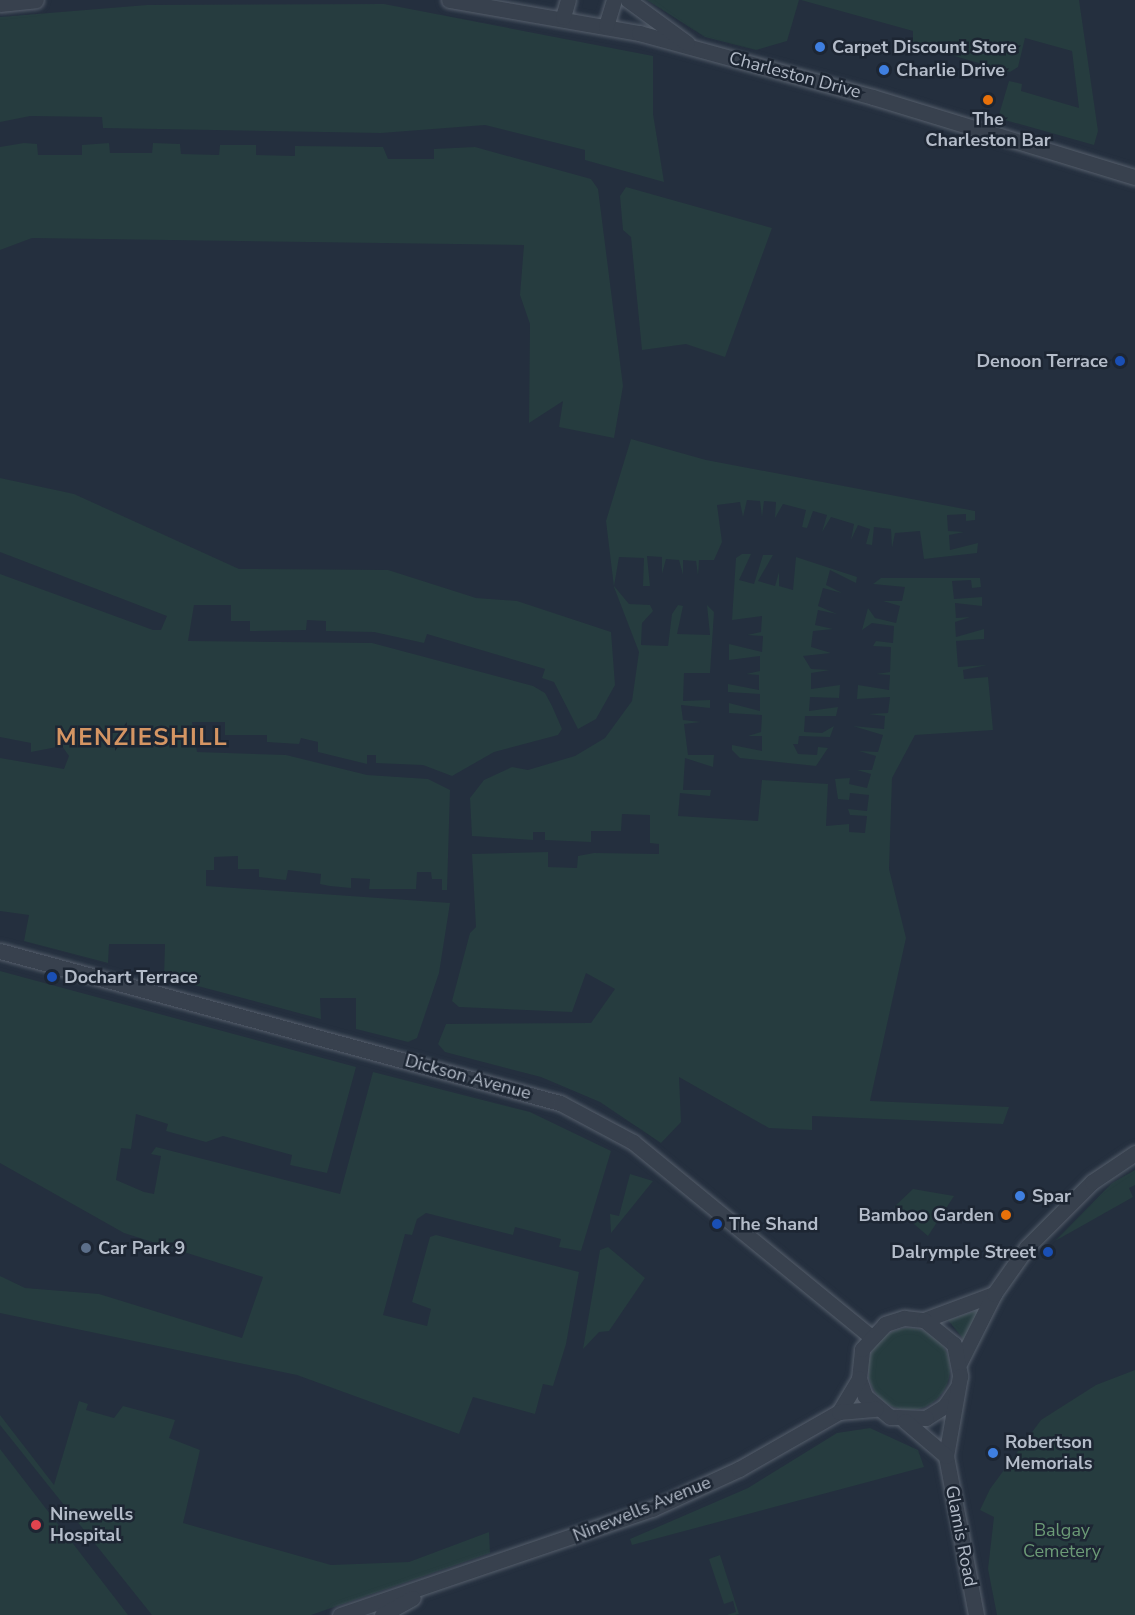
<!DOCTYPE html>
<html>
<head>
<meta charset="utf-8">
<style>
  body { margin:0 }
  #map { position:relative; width:1135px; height:1615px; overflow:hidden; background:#242f3e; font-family:"Nunito Sans",sans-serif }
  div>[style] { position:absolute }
  .green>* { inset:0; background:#263c3f }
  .round { border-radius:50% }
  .roads { filter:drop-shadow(0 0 2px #565f6c) drop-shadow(0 0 2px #565f6c) }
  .minor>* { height:15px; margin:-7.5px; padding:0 7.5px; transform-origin:7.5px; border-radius:7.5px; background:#38414e }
  .dots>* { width:16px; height:16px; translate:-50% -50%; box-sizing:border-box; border:3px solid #1d2633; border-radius:50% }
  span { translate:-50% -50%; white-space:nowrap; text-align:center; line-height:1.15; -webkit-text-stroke:5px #1d2633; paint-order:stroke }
  .poi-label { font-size:18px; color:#b4bcc9; font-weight:700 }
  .left { translate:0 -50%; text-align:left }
  .right { translate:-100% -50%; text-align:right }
  .street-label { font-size:18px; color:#b4bcc9 }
  .park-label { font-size:18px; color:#6b9a76 }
  .district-label { font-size:24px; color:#d59563; font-weight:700; letter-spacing:1.5px }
</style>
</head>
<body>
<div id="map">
  <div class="green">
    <div style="clip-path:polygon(647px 0,799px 0,787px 41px,756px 50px,705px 37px)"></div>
    <div style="clip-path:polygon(801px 0,1079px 0,1098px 131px,1094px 145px,998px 118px,1009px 81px,1022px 84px,1021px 91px,1079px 108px,1072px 51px,1025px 38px,1018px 67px,1010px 72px,913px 44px,913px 31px)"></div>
    <div style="clip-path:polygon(384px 4px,653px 56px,653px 114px,664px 182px,585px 160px,585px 150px,485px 125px,381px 133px,103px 128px,102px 117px,30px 116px,0 122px,0 17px,147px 5px)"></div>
    <div style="clip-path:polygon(24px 143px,37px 144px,38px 155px,82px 155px,82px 145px,109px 143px,110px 153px,152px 153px,153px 143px,180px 144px,181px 154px,219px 155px,220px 145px,256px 145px,256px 155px,295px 156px,295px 146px,383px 147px,388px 159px,434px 159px,434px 149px,475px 147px,591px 179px,598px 189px,623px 386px,614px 438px,559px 427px,563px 401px,529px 423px,530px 324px,520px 295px,524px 245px,32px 238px,0 250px,0 147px)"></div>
    <div style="clip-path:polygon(626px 187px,772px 228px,725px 357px,686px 344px,642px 350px,631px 237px,623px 230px,620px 196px)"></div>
    <div style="clip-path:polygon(631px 439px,706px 460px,975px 511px,975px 520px,966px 521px,966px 514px,947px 515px,948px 531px,964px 532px,949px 535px,950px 550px,978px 543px,977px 553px,924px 559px,920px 531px,895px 533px,892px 548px,891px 529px,874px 527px,872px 545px,866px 544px,870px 529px,858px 525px,851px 540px,854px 524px,831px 517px,822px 532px,827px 515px,813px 511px,807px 528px,802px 527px,806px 510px,783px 504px,775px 518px,776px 502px,764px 501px,762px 517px,760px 501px,747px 500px,743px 517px,740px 502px,717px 505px,722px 542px,714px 560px,699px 560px,698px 576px,696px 561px,683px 560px,683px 575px,679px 560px,666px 559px,662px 574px,662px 557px,647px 556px,650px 586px,643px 586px,644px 558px,619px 557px,614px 586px,629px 604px,650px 605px,653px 611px,642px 623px,641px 645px,668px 646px,672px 614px,678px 605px,683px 606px,677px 634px,710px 635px,707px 605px,714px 612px,710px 673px,684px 673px,683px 701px,710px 700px,710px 708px,681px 705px,683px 720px,701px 722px,684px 724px,688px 755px,714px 755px,713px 767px,685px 758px,683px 790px,711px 790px,710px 796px,680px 793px,678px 816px,758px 821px,762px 780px,828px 784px,826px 826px,849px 824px,849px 832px,865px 833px,867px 816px,850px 815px,848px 809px,867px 811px,869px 795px,850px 793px,849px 800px,838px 799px,835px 779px,850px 778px,849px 784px,867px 788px,871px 774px,857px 770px,872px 770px,876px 756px,859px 751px,878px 752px,883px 735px,853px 726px,884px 729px,885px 716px,868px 714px,888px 713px,890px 697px,857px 699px,858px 685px,889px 690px,890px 675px,876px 674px,890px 672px,891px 647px,873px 646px,876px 641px,893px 643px,894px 626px,872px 623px,862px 630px,868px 608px,875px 618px,896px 623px,900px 606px,883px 601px,902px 601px,905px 587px,873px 584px,881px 578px,980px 578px,981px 587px,972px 588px,971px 580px,952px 581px,954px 599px,982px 597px,982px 606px,955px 603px,956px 618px,970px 617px,955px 622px,956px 637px,984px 629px,984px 639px,956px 641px,958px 667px,987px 665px,963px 670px,964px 679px,988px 677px,993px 730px,915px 735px,892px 778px,889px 869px,906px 938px,870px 1101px,1009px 1107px,1003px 1124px,812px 1116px,812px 1130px,769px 1128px,679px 1077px,681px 1122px,661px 1143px,600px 1102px,541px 1077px,445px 1052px,438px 1044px,446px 1024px,591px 1023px,615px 989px,586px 973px,572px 1012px,459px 1007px,452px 1001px,470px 933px,476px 927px,472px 854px,548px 852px,548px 867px,577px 868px,578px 856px,594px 853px,659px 854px,659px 844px,650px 843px,650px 815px,622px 814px,621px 831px,591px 831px,591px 842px,545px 840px,545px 832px,533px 832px,533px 840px,472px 836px,470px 798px,484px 780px,512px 767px,528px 770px,575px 756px,605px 738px,632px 701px,639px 652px,614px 587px,606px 521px)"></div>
    <div style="clip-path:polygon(0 478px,74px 494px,239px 569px,388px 570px,476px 598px,517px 601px,611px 632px,615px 685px,596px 719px,578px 729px,554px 682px,542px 678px,545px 669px,427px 634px,424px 643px,374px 632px,326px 631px,326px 621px,307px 620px,306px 630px,250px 631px,250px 621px,231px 621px,231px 605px,194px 605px,188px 641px,372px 643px,533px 686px,545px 693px,552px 706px,562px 729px,558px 735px,494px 752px,452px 776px,423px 765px,376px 763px,376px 755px,367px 755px,367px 764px,318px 752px,318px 742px,301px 738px,299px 744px,267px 742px,267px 735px,225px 735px,225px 722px,192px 722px,197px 752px,286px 755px,367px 775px,428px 779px,450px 790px,447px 890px,442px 890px,442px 879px,432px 879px,431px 872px,417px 872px,416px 889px,369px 889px,370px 879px,351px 878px,351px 888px,330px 886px,320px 884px,321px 874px,288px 870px,286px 880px,259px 877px,259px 869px,238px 869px,238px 856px,214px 857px,214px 870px,206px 870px,206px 886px,450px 903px,439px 973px,417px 1038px,408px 1042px,356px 1029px,356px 998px,320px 998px,321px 1019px,164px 977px,165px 944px,109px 944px,108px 963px,24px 941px,29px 915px,0 911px,0 758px,64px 769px,69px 756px,62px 746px,31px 752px,31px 743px,0 737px,0 574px,153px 630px,161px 630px,167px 616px,0 552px)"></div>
    <div style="clip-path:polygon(742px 554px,751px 554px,739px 580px,754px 584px,763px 555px,773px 555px,758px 581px,775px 586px,779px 572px,779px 586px,793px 590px,796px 557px,857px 577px,856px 583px,830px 570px,826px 585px,842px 593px,823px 588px,818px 606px,837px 614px,818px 610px,815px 625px,833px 629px,813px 631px,811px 647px,831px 653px,803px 656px,811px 669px,830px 670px,811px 673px,811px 689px,840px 685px,839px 698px,810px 697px,809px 711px,838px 707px,836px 716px,805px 716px,804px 732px,822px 733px,834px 726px,830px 737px,799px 736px,798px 744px,793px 744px,798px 754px,817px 755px,818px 747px,828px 748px,816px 766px,740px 758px,732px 750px,732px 745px,762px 751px,762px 736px,748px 736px,761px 732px,762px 715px,729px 713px,729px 703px,760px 711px,760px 694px,728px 692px,728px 684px,759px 690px,759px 675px,746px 674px,760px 671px,760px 656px,729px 660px,729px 644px,762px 652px,763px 636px,747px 635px,761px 632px,762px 616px,732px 620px,736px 558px)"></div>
    <div style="clip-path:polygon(0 971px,356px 1067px,327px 1173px,290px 1165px,292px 1155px,223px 1136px,206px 1142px,166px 1131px,168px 1124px,136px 1114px,131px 1149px,121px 1148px,116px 1180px,144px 1192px,154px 1194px,161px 1156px,151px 1154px,156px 1147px,340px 1194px,373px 1072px,530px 1112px,611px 1151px,581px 1251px,559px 1247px,561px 1239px,515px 1227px,513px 1235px,426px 1213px,417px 1219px,412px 1235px,405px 1234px,383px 1315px,427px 1326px,431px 1309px,412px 1302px,430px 1237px,436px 1235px,579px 1272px,566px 1344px,553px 1386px,543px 1384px,535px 1414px,473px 1397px,459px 1434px,297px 1375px,0 1313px,0 1276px,25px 1288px,99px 1294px,242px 1338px,263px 1277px,124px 1233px,0 1163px)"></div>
    <div style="clip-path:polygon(1135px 1170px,1135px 1185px,1129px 1188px,1133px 1197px,1055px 1241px,1112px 1183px)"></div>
    <div style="clip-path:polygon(630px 1174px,653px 1181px,611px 1233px,610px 1214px,619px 1216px)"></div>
    <div style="clip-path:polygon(913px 1189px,954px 1196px,928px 1236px,894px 1207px)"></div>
    <div style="clip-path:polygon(608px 1247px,645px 1278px,609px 1331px,599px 1332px,583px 1349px,600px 1250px)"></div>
    <div style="clip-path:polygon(984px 1308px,965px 1341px,948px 1320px)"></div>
    <div class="round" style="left:868px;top:1328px;width:82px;height:82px"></div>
    <div style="clip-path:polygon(1135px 1370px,1135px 1615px,997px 1615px,988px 1569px,994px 1517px,980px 1510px,990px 1489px,1041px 1420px,1096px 1385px)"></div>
    <div style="clip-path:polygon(79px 1401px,88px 1404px,86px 1410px,114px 1418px,123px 1406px,175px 1420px,169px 1438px,200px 1450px,183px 1523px,331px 1565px,409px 1562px,489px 1532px,490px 1553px,311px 1615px,152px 1615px,0 1425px,0 1415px,54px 1485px)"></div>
    <div style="clip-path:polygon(870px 1428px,918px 1450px,924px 1467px,632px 1545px,630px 1539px,748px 1488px,837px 1433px)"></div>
    <div style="clip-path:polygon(0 1448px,0 1449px,128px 1615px,0 1615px)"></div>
    <div style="clip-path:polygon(720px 1555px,739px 1614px,735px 1615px,727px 1615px,736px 1612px,733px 1601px,724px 1604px,709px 1559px)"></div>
  </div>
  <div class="roads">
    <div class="minor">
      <div style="left:449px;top:0;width:193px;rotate:9.9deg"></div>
      <div style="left:639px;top:33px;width:243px;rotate:15.3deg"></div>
      <div style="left:873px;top:97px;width:274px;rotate:17deg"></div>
      <div style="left:628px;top:0;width:73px;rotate:36.1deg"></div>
      <div style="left:0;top:4px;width:36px;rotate:-6deg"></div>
      <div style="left:563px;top:17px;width:18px;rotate:-74deg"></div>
      <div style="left:606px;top:26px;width:27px;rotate:-73deg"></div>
      <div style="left:0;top:951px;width:580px;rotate:15.19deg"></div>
      <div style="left:560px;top:1103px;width:83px;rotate:28.1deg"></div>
      <div style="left:633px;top:1142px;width:306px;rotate:39.3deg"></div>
      <div style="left:924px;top:1320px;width:75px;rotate:-20.4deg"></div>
      <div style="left:960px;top:1362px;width:76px;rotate:-63.4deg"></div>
      <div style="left:994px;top:1294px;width:57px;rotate:-54.9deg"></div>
      <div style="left:1027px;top:1247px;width:92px;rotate:-45deg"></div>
      <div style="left:1092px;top:1182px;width:52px;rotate:-34deg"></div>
      <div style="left:957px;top:1388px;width:22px;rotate:124deg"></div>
      <div style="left:945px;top:1406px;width:22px;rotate:148deg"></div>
      <div style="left:926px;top:1418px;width:36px;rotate:-178deg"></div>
      <div style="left:890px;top:1417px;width:33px;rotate:-140deg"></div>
      <div style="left:865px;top:1396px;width:18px;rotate:-109deg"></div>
      <div style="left:859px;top:1379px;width:30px;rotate:-84deg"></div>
      <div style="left:862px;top:1349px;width:34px;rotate:-47deg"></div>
      <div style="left:885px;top:1324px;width:20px;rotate:-18deg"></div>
      <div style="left:904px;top:1318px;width:20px;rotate:6deg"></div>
      <div style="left:924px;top:1320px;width:38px;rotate:39deg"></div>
      <div style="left:954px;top:1344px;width:33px;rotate:79deg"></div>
      <div style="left:960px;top:1376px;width:81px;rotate:99.9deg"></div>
      <div style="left:946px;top:1456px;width:162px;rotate:79.3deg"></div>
      <div style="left:839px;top:1412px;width:39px;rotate:-59deg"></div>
      <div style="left:905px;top:1421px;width:54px;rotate:40.5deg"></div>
      <div style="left:340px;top:1615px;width:330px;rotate:-18.8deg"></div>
      <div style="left:652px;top:1509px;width:96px;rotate:-24.7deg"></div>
      <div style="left:739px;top:1469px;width:115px;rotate:-29.7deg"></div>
      <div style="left:839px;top:1412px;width:37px;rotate:-5deg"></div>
      <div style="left:382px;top:1615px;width:35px;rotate:-29deg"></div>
    </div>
  </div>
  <div class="dots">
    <div style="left:820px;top:47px;background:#3f7fe0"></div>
    <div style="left:884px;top:70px;background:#3f7fe0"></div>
    <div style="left:988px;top:100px;background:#e8710a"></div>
    <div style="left:1120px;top:361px;background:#1a4fb4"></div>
    <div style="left:52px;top:977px;background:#1a4fb4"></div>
    <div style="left:1020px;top:1196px;background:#3f7fe0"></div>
    <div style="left:1006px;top:1215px;background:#e8710a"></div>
    <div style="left:717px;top:1224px;background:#1a4fb4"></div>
    <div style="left:86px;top:1248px;background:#5c6f8a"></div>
    <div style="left:1048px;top:1252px;background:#1a4fb4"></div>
    <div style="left:993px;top:1453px;background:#3f7fe0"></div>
    <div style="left:36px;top:1525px;background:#e0444e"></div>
  </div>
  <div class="poi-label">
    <span class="left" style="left:832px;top:47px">Carpet Discount Store</span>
    <span class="left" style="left:896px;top:70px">Charlie Drive</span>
    <span style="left:988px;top:130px">The<br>Charleston Bar</span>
    <span class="right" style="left:1108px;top:361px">Denoon Terrace</span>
    <span class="left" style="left:64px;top:977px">Dochart Terrace</span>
    <span class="left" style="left:1032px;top:1196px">Spar</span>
    <span class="right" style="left:994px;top:1215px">Bamboo Garden</span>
    <span class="left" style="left:729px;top:1224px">The Shand</span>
    <span class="left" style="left:98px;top:1248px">Car Park 9</span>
    <span class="right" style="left:1036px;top:1252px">Dalrymple Street</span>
    <span class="left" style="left:1005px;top:1453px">Robertson<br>Memorials</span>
    <span class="left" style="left:50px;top:1525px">Ninewells<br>Hospital</span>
  </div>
  <div class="street-label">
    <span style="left:795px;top:75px;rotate:15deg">Charleston Drive</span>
    <span style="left:468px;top:1077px;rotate:15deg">Dickson Avenue</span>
    <span style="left:642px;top:1509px;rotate:-22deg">Ninewells Avenue</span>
    <span style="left:961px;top:1536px;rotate:79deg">Glamis Road</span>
  </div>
  <div class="park-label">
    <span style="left:1062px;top:1541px">Balgay<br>Cemetery</span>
  </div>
  <div class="district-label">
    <span style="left:142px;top:738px">MENZIESHILL</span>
  </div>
</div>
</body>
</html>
